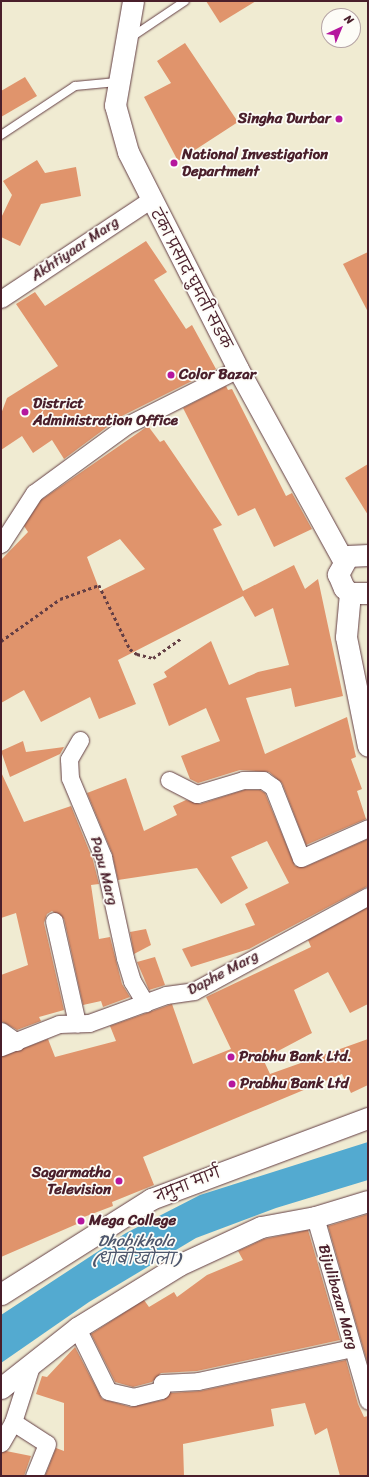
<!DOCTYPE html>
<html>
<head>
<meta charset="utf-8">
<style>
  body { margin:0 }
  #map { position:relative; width:369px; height:1477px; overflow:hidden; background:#f0ebd2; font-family:Sriracha,"Playpen Sans Deva",sans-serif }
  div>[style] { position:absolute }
  .water>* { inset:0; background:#53aad0 }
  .building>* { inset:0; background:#e0946c }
  .path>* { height:2.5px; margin-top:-1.25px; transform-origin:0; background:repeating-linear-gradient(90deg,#633e44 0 3px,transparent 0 6px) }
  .roads { filter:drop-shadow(0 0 1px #633e44) drop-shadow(0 0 1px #633e44) }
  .service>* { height:8px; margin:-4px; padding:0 4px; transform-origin:4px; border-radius:4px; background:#fff }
  .minor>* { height:17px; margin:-8.5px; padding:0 8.5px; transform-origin:8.5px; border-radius:8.5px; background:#fff }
  .tertiary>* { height:21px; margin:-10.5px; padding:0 10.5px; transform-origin:10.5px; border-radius:10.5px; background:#fff }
  .dots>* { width:11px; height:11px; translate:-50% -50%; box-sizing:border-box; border:2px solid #fdfcf7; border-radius:50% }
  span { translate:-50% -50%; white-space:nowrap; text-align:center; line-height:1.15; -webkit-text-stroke:3.5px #fdfcf7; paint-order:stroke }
  .poi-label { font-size:15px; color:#4a1f2b; font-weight:700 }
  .right { translate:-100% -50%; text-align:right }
  .left { translate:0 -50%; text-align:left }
  .street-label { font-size:15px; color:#4a1f2b }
  .water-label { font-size:16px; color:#4e576d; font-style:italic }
  .frame { position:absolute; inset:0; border:2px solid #4a1f2b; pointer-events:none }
  .north { position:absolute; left:321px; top:8px; width:40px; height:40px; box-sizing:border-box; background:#fdfcf7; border:1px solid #b5a4a5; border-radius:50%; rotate:44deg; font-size:11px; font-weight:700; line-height:16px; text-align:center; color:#4a1f2b }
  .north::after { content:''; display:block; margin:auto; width:14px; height:18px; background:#b5179e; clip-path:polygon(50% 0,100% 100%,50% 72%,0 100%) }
</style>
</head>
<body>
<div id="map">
  <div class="water">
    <div style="clip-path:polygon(368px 1142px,368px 1180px,276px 1208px,196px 1238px,89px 1302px,1px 1363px,1px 1315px,126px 1233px,200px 1195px)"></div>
  </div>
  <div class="building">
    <div style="clip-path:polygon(206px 1px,256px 1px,220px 23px)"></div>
    <div style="clip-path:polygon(185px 43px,238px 122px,178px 161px,144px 97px,171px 83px,157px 61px)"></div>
    <div style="clip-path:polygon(25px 77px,37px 96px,1px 117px,1px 91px)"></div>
    <div style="clip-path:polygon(37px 160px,45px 173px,76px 167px,81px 196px,41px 204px,20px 246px,1px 237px,1px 218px,12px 195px,3px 181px)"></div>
    <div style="clip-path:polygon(146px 241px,167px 272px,154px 280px,186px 329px,192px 325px,216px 369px,122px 416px,64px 459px,52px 440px,33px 453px,22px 436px,1px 450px,1px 414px,7px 398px,58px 366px,16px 304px,35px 292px,45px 306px)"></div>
    <div style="clip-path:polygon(368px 252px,368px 312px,343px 264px)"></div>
    <div style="clip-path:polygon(226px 386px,228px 390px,232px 389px,286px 496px,292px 493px,312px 529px,274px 547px,255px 508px,238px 516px,183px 408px)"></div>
    <div style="clip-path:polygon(evenodd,148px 426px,160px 442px,164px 440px,222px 525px,213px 529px,243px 591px,294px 565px,305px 589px,318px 579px,343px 696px,295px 707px,291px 688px,246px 698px,265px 754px,347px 717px,356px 757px,351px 759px,362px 789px,357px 791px,366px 819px,306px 845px,282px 783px,269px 772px,240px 770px,198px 783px,190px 779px,181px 756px,220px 741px,206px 708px,169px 726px,153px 684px,167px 677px,164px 672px,211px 641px,229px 685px,258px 672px,289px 665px,273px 608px,255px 617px,243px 596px,118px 660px,136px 704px,99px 719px,90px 697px,41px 722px,24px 690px,1px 703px,1px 560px,28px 532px,24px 526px,41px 500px,148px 426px,120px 539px,145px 569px,100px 591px,87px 557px,120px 539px)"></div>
    <div style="clip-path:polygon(368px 464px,368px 515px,345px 478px)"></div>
    <div style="clip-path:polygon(23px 741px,26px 752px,64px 747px,60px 754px,10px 777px,1px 751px)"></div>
    <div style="clip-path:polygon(1px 772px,24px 822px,71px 806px,93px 860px,99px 884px,91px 885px,99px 939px,110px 937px,122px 984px,130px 997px,103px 1007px,101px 1001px,83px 1005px,64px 919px,52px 911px,47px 914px,44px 923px,64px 1010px,39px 1017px,41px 1021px,17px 1030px,1px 1021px,1px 975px,28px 965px,16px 913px,1px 918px)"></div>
    <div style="clip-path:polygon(126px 778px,144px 831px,177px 815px,173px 806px,186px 800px,200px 804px,244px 790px,260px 790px,265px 793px,295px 866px,305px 867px,368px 839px,368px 886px,249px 949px,191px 967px,182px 949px,255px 925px,245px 904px,289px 883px,267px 841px,231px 857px,248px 888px,221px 904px,197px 868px,118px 880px,112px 853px,87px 793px)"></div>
    <div style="clip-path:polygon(368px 907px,368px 1004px,350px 1013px,328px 972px,294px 990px,312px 1033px,263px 1059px,270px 1074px,368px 1039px,368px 1085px,351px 1093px,342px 1074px,143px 1157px,154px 1185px,112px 1202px,113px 1206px,76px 1220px,77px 1224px,1px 1257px,1px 1057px,48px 1039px,55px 1057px,116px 1041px,110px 1026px,172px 1004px,193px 1064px,231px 1049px,206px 997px,311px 947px,308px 940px)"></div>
    <div style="clip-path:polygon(146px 929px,151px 945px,134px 954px,130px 932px)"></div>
    <div style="clip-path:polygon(155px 957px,165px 985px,149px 990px,137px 962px)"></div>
    <div style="clip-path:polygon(368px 1214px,368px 1365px,328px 1226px)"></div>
    <div style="clip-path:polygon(308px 1230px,340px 1340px,197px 1371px,161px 1373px,152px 1382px,133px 1387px,115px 1382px,91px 1334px,144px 1300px,149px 1307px,174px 1292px,177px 1297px,207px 1275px,243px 1260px,238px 1251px,264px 1239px)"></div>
    <div style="clip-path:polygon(75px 1347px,102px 1399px,131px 1407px,163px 1400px,170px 1393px,200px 1391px,346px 1360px,358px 1404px,364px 1417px,368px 1416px,368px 1476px,340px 1476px,327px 1428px,315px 1435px,305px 1403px,271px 1409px,274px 1426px,183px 1444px,184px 1476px,45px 1476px,56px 1448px,64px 1451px,64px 1403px,36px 1394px,42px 1376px,47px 1377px)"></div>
    <div style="clip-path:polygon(6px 1451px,31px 1456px,24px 1476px,1px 1476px,1px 1453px)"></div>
  </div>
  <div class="path">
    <div style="left:1px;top:641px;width:72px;rotate:-35.4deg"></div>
    <div style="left:60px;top:599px;width:41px;rotate:-19.7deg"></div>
    <div style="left:99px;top:585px;width:71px;rotate:64.2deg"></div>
    <div style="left:130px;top:649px;width:9px;rotate:36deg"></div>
    <div style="left:137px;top:654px;width:16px;rotate:14deg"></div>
    <div style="left:153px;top:658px;width:35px;rotate:-35deg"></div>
  </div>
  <div class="roads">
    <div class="service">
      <div style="left:130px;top:38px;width:66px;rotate:-33.9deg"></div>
      <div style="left:1px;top:135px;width:89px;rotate:-33.5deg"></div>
      <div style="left:75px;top:86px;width:42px;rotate:-5.4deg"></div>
    </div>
    <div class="minor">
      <div style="left:1px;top:299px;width:179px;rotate:-33.6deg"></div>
      <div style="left:1px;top:544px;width:61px;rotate:-57.1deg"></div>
      <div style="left:34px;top:493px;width:115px;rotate:-36.2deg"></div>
      <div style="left:127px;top:425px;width:124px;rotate:-26.8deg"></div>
      <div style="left:80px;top:740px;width:22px;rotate:120deg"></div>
      <div style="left:69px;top:759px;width:19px;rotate:87deg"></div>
      <div style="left:70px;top:778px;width:86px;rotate:67.3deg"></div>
      <div style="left:103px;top:857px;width:103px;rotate:77.7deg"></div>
      <div style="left:125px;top:958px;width:24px;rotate:73deg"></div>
      <div style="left:132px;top:981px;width:26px;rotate:59deg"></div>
      <div style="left:169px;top:780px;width:31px;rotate:27deg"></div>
      <div style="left:197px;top:794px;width:48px;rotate:-16.9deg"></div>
      <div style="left:243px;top:780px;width:20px"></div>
      <div style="left:263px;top:780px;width:12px;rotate:35deg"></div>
      <div style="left:273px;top:787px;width:76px;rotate:68.5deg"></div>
      <div style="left:301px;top:858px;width:73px;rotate:-24.1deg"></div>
      <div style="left:54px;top:921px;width:105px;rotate:77.3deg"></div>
      <div style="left:1px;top:1031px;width:19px;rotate:35deg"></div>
      <div style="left:1px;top:1047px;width:62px;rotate:-21.6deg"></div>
      <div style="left:59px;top:1024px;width:30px;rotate:-2deg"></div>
      <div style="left:89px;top:1023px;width:82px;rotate:-20deg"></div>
      <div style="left:166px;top:995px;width:28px;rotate:-8deg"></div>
      <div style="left:194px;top:991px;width:198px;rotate:-28.6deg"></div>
      <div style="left:315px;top:1217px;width:191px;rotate:73.9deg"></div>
      <div style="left:77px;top:1328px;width:70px;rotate:63.8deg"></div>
      <div style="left:108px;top:1391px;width:26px;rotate:13deg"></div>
      <div style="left:133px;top:1397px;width:29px;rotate:-14deg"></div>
      <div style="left:161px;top:1390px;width:7px;rotate:-82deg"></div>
      <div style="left:162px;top:1383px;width:36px;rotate:-3deg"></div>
      <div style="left:198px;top:1381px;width:157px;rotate:-12.1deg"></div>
      <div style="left:13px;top:1422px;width:40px;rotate:32.9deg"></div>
      <div style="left:47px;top:1444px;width:35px;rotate:112deg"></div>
      <div style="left:1px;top:1443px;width:24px;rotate:-60deg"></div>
      <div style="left:13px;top:1422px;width:59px;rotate:-72.2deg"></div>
    </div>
    <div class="tertiary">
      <div style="left:133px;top:1px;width:106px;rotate:99.8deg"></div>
      <div style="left:115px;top:105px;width:49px;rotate:74.5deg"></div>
      <div style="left:128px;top:152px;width:243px;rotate:63.1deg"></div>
      <div style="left:238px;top:369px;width:218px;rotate:61.2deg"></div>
      <div style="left:368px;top:555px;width:20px;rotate:177deg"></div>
      <div style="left:348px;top:556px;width:21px;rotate:119deg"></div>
      <div style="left:338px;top:574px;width:15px;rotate:67deg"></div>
      <div style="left:344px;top:588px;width:8px;rotate:40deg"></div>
      <div style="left:350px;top:593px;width:44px;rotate:95.2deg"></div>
      <div style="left:346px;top:637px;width:111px;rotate:78.6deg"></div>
      <div style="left:350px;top:593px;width:18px"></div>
      <div style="left:1px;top:1294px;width:178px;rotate:-32.3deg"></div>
      <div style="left:151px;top:1199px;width:232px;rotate:-20.5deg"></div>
      <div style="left:1px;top:1388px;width:97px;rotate:-38.3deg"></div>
      <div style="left:77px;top:1328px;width:120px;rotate:-31.7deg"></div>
      <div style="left:179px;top:1265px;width:90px;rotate:-24.9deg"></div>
      <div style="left:261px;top:1227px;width:55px;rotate:-10.5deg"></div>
      <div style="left:315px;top:1217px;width:55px;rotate:-16.8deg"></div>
    </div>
  </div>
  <div class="dots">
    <div style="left:339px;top:119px;background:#b5179e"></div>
    <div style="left:174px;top:163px;background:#b5179e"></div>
    <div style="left:171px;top:375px;background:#b5179e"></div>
    <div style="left:25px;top:412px;background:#b5179e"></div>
    <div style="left:231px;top:1057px;background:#b5179e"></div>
    <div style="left:232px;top:1084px;background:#b5179e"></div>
    <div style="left:119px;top:1181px;background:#b5179e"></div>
    <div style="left:81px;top:1221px;background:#b5179e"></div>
  </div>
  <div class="poi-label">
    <span class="right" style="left:331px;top:119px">Singha Durbar</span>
    <span class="left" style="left:182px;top:163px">National Investigation<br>Department</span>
    <span class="left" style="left:179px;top:375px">Color Bazar</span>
    <span class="left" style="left:33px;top:412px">District<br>Administration Office</span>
    <span class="left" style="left:239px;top:1057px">Prabhu Bank Ltd.</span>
    <span class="left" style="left:240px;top:1084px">Prabhu Bank Ltd</span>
    <span class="right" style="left:111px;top:1181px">Sagarmatha<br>Television</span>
    <span class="left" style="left:89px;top:1221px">Mega College</span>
  </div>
  <div class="street-label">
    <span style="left:75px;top:249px;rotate:-34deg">Akhtiyaar Marg</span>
    <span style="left:191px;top:279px;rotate:62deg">टंका प्रसाद घुमती सडक</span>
    <span style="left:104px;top:871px;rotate:75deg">Papu Marg</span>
    <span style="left:223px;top:973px;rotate:-28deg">Daphe Marg</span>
    <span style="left:188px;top:1185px;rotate:-22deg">नमुना मार्ग</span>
    <span style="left:338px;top:1297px;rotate:74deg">Bijulibazar Marg</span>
  </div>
  <div class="water-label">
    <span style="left:136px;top:1250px">Dhobikhola<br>(धोबीखोला)</span>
  </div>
  <div class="frame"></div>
  <div class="north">N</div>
</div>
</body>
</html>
